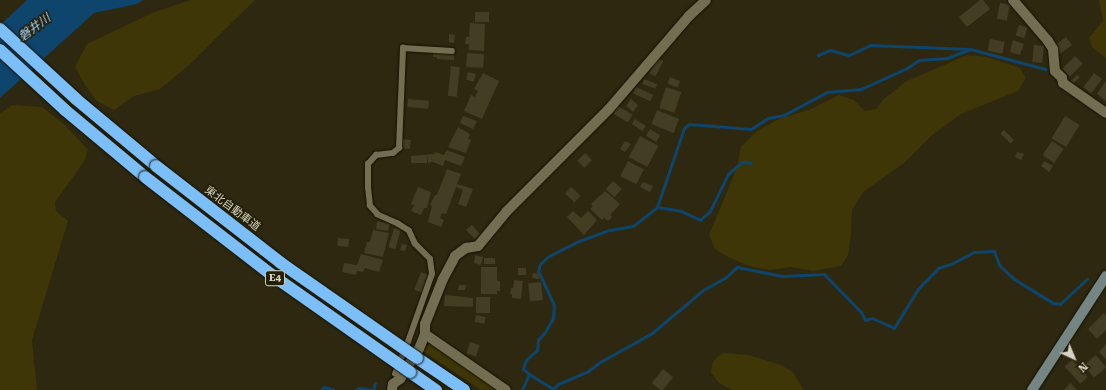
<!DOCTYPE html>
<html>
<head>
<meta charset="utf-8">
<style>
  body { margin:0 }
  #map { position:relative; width:1106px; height:390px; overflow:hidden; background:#2d280f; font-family:"Roboto Serif","Noto Sans JP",serif }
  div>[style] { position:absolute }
  .green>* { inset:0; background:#3e3606 }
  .water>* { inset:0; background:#0d456d }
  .stream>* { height:3px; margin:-1.5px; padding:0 1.5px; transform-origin:1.5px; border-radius:1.5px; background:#0d456d }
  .building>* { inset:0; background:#423d23; transform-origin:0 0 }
  .roads { filter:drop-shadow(0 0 1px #161100) drop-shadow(0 0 1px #161100) }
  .lane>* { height:5.5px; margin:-2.75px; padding:0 2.75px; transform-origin:2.75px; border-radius:2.75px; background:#736d52 }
  .street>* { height:10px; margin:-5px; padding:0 5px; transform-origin:5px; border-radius:5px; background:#736d52 }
  .secondary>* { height:10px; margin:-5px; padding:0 5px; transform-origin:5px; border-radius:5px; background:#758584 }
  .highway>* { height:12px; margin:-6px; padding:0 6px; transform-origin:6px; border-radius:6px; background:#7bbef8 }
  .bridges { filter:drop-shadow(0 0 1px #161100) drop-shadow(0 0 1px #161100) }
  .highway-bridge>* { height:12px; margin:-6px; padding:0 6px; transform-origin:6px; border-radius:6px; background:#7bbef8 }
  span { translate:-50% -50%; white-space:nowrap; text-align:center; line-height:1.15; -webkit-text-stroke:3px #231e05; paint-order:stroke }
  .shield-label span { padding:1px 3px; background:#231e05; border:1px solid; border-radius:3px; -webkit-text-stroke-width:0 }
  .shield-label { font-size:10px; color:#d5d3c3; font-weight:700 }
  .street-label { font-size:11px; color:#d5d3c3 }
  .water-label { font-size:12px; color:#add8ff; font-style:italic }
  .north { position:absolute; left:1054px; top:338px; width:40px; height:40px; -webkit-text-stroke:3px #231e05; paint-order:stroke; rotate:136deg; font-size:11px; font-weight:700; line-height:16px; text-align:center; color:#d5d3c3 }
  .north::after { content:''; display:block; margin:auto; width:14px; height:18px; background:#d5d3c3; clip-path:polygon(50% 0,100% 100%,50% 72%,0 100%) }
</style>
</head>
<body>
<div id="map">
  <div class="green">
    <div style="clip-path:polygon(191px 0,255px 0,188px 66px,160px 89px,134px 96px,114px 110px,97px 101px,86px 87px,75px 67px,87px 44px,152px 13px)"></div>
    <div style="clip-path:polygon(1099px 0,1106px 0,1106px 58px,1092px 47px,1089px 38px,1103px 21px)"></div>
    <div style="clip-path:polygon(967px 55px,987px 57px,1020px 68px,1026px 78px,1018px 91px,961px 114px,931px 136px,904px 163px,863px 192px,852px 210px,851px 235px,848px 255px,841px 266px,813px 271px,791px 267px,770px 270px,749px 266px,728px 257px,715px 249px,709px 235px,737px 168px,741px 147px,757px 131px,781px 118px,809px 110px,839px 95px,854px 100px,865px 111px,876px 109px,884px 99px,905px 82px)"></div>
    <div style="clip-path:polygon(12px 105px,42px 107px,66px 126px,88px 150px,85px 160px,55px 202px,56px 211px,68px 221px,32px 340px,37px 390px,0 390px,0 114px)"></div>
    <div style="clip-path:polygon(429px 344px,433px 344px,500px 390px,481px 390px,423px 351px)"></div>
    <div style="clip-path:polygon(724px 353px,749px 355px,781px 365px,793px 372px,804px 390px,731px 390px,718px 382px,711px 372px,713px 362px,718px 356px)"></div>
  </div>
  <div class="water">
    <div style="clip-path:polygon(27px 0,143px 0,137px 4px,94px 13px,0 98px,0 25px)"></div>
  </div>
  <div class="stream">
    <div style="left:818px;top:55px;width:13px;rotate:-23deg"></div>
    <div style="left:830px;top:50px;width:20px;rotate:15deg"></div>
    <div style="left:849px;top:55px;width:23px;rotate:-25deg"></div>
    <div style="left:870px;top:45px;width:100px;rotate:2.3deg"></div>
    <div style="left:970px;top:49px;width:78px;rotate:14.9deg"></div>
    <div style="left:657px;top:207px;width:83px;rotate:-71.1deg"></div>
    <div style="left:684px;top:128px;width:6px;rotate:-39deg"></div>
    <div style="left:689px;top:124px;width:62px;rotate:4.6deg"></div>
    <div style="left:751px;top:129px;width:20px;rotate:-33deg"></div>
    <div style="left:768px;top:118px;width:16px;rotate:-11deg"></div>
    <div style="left:784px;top:115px;width:49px;rotate:-28.1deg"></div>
    <div style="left:827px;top:92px;width:34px;rotate:-5deg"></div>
    <div style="left:861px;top:89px;width:51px;rotate:-24.5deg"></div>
    <div style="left:907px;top:68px;width:14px;rotate:-34deg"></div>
    <div style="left:919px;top:60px;width:28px;rotate:-4deg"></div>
    <div style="left:947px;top:58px;width:25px;rotate:-21deg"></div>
    <div style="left:529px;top:374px;width:28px;rotate:32deg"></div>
    <div style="left:553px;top:389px;width:7px;rotate:-45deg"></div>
    <div style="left:558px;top:384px;width:33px;rotate:-23deg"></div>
    <div style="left:588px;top:371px;width:15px;rotate:-37deg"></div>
    <div style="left:600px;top:362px;width:60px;rotate:-29.1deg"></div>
    <div style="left:652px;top:333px;width:67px;rotate:-40.1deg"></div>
    <div style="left:703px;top:290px;width:26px;rotate:-29deg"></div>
    <div style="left:726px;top:277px;width:15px;rotate:-42deg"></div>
    <div style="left:737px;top:267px;width:46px;rotate:11.3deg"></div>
    <div style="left:782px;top:276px;width:42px;rotate:-2.7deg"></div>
    <div style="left:824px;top:274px;width:53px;rotate:45.8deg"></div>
    <div style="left:861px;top:312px;width:9px;rotate:63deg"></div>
    <div style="left:865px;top:320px;width:7px;rotate:-16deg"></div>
    <div style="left:872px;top:318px;width:24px;rotate:24deg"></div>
    <div style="left:894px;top:328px;width:46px;rotate:-58.4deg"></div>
    <div style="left:918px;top:289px;width:29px;rotate:-46deg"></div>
    <div style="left:938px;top:268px;width:16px;rotate:-18deg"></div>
    <div style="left:953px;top:263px;width:24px;rotate:-28deg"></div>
    <div style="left:974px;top:252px;width:20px;rotate:-3deg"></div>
    <div style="left:994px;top:251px;width:15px;rotate:70deg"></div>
    <div style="left:999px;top:265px;width:21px;rotate:43deg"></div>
    <div style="left:1014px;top:279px;width:46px;rotate:31.6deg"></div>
    <div style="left:1053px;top:303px;width:7px;rotate:8deg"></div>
    <div style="left:1060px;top:304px;width:37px;rotate:-43deg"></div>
    <div style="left:321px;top:390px;width:4px;rotate:-45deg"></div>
    <div style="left:324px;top:387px;width:10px;rotate:17deg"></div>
    <div style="left:356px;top:390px;width:4px;rotate:-34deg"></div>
    <div style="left:359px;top:388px;width:12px;rotate:9deg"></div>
    <div style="left:373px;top:390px;width:7px;rotate:-74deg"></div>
    <div style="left:522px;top:390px;width:17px;rotate:-66deg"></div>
    <div style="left:529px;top:374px;width:8px;rotate:-140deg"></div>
    <div style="left:523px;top:369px;width:9px;rotate:-72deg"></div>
    <div style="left:526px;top:360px;width:15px;rotate:-42deg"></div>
    <div style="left:537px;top:350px;width:10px;rotate:-84deg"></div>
    <div style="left:538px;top:340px;width:11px;rotate:-49deg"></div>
    <div style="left:545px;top:332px;width:16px;rotate:-60deg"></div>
    <div style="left:553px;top:318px;width:13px;rotate:-86deg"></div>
    <div style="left:554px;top:305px;width:38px;rotate:-115deg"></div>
    <div style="left:538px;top:271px;width:7px;rotate:-74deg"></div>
    <div style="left:540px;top:264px;width:12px;rotate:-42deg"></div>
    <div style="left:549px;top:256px;width:34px;rotate:-27deg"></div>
    <div style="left:579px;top:241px;width:33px;rotate:-20deg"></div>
    <div style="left:610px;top:230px;width:23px;rotate:-10deg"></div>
    <div style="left:633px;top:226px;width:31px;rotate:-38deg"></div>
    <div style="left:657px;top:207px;width:24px;rotate:9deg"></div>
    <div style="left:681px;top:211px;width:21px;rotate:25deg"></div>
    <div style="left:700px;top:220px;width:13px;rotate:-42deg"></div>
    <div style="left:710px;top:211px;width:41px;rotate:-64.1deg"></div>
    <div style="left:728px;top:174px;width:18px;rotate:-41deg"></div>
    <div style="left:742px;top:162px;width:9px;rotate:6deg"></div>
  </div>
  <div class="building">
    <div style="clip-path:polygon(980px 0,983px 0,990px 9px,967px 27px,959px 17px)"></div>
    <div style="left:1000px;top:3px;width:10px;height:16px;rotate:11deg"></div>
    <div style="left:475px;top:12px;width:14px;height:10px"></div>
    <div style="clip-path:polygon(470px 23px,485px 24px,484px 51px,469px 50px,469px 44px,465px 44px,466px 37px,469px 37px)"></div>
    <div style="left:1019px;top:25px;width:9px;height:11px;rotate:18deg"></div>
    <div style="clip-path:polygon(449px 34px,455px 35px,454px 43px,449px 42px)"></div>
    <div style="left:1066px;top:37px;width:10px;height:15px;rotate:53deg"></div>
    <div style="left:990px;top:39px;width:15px;height:12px;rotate:11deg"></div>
    <div style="clip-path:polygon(1013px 40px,1024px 44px,1020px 55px,1010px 52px)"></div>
    <div style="left:1034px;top:45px;width:10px;height:17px;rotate:6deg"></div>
    <div style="clip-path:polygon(433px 51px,448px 52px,448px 54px,454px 55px,454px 60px,437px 59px,437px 57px,433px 57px)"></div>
    <div style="left:467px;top:53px;width:17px;height:14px;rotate:3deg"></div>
    <div style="left:1075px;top:56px;width:11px;height:18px;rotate:45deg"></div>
    <div style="left:657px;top:58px;width:7px;height:17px;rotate:27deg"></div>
    <div style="left:451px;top:66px;width:9px;height:30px;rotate:6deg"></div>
    <div style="left:468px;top:72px;width:8px;height:8px;rotate:14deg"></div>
    <div style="clip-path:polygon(483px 73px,499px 81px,482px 119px,464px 111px,471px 95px,475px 97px,478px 91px,474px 89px)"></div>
    <div style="left:1094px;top:73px;width:10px;height:18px;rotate:37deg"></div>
    <div style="clip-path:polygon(1077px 75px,1080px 77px,1074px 83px,1071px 81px)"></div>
    <div style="left:670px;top:77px;width:11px;height:7px;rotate:22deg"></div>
    <div style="left:644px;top:79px;width:14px;height:5px;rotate:21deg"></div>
    <div style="clip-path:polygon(1105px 82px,1106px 83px,1106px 101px,1097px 94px)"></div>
    <div style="left:636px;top:87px;width:19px;height:7px;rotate:25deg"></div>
    <div style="left:666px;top:87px;width:16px;height:22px;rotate:18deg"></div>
    <div style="left:408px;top:99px;width:21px;height:8px;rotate:5deg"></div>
    <div style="clip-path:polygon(631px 99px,638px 105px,633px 112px,626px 106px)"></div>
    <div style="left:618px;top:106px;width:17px;height:9px;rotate:31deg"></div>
    <div style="left:657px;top:110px;width:24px;height:15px;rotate:22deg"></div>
    <div style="clip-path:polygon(463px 116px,477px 121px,473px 129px,460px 123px)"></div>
    <div style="left:1065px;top:116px;width:17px;height:26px;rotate:31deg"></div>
    <div style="left:635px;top:119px;width:13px;height:6px;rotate:32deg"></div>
    <div style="clip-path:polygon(458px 127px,470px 134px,468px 139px,471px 140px,466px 153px,448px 147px)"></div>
    <div style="left:650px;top:129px;width:12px;height:8px;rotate:31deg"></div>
    <div style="left:1004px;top:130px;width:14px;height:5px;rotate:45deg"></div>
    <div style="left:640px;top:136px;width:21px;height:24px;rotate:28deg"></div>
    <div style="left:403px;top:139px;width:8px;height:9px;rotate:7deg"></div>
    <div style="clip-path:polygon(625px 141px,631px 144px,625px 152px,620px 149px)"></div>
    <div style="left:1052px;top:141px;width:14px;height:17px;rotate:34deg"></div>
    <div style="clip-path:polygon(447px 150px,465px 157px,461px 166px,445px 160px,443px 166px,433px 162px,428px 163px,427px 155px,427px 163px,411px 163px,411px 156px,434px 154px,435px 152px,444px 155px)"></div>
    <div style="clip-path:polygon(1017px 152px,1024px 154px,1021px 160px,1015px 157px)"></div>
    <div style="left:585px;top:153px;width:10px;height:11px;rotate:45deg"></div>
    <div style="left:628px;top:161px;width:18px;height:17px;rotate:27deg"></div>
    <div style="clip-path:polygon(1044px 161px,1053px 166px,1049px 172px,1041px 166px)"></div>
    <div style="clip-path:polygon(447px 169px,461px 174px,457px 184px,473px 189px,466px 207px,458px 204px,463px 190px,456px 187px,446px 214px,442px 213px,440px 218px,444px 220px,441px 227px,428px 222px,432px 206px,430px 205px,435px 195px,437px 195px)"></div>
    <div style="left:613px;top:181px;width:12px;height:11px;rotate:42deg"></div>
    <div style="clip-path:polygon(643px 182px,653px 186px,650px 192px,640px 187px)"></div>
    <div style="clip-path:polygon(418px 187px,431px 192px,427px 208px,424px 208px,421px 215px,411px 211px,414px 205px,411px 204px)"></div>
    <div style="left:571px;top:187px;width:13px;height:9px;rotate:42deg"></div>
    <div style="clip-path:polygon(605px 191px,620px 204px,610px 215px,612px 217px,608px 221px,604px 218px,602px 220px,590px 209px,593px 206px,591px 204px)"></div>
    <div style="clip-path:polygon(573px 211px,581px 218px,588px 211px,597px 220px,584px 235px,567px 217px)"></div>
    <div style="clip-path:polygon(377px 221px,390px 224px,388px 231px,376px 229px)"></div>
    <div style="clip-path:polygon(472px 225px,480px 234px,475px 239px,466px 230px)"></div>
    <div style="left:394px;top:228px;width:7px;height:20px;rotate:16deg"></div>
    <div style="clip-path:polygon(373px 230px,389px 233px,383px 257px,364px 253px,367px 242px,370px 242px)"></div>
    <div style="left:338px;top:238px;width:11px;height:8px;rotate:5deg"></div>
    <div style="clip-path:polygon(402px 244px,407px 245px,405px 251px,400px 250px)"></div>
    <div style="clip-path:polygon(361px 254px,383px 260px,379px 272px,365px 268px,363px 272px,357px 271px,356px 275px,342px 272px,344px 263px,357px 265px)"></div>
    <div style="clip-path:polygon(475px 255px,483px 257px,481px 265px,474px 263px)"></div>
    <div style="left:484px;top:258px;width:11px;height:6px"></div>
    <div style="clip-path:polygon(481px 267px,497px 267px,497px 281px,500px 281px,500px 291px,497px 291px,497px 294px,481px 294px)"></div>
    <div style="left:518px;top:268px;width:8px;height:7px"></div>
    <div style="left:421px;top:272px;width:9px;height:19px;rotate:21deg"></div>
    <div style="clip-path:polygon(533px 273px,539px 274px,539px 279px,532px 278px)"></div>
    <div style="clip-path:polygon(514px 280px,523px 281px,521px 299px,512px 298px,512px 294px,510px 294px,511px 288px,513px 288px)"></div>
    <div style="left:541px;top:282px;width:18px;height:13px;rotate:84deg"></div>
    <div style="clip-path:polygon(459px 285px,466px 285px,465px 290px,458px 290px)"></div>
    <div style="clip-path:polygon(445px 295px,473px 298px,473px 307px,444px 306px)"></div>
    <div style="left:476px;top:297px;width:14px;height:16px"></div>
    <div style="clip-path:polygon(1104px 313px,1106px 315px,1106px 330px,1097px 339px,1088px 329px)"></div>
    <div style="left:476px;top:315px;width:10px;height:7px;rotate:11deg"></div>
    <div style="left:470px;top:342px;width:10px;height:12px;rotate:17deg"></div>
    <div style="clip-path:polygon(1106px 344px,1106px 359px,1099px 352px)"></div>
    <div style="left:1096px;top:355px;width:16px;height:16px;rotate:50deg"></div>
    <div style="left:1072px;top:360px;width:23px;height:10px;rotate:47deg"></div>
    <div style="left:663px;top:369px;width:13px;height:18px;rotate:39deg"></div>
    <div style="clip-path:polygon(1070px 383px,1077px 390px,1064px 390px)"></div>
  </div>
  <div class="roads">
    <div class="lane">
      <div style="left:395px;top:374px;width:35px;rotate:-68deg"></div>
      <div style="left:408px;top:342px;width:72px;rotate:-70.6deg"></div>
      <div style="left:432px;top:274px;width:15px;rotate:-98deg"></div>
      <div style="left:430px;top:259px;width:21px;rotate:-135deg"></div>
      <div style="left:415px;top:244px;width:14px;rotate:-115deg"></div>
      <div style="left:409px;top:231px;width:13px;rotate:-148deg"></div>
      <div style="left:398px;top:224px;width:22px;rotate:-156deg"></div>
      <div style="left:378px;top:215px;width:12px;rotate:-132deg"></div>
      <div style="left:370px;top:206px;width:18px;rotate:-96deg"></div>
      <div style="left:368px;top:188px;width:24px;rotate:-90deg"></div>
      <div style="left:368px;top:164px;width:12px;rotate:-48deg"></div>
      <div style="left:376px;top:155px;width:17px;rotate:-7deg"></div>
      <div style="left:393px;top:153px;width:8px;rotate:-40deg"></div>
      <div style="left:399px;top:148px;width:100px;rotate:-87.7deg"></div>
      <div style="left:403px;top:48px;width:49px;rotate:3.5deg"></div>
    </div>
    <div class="street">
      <div style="left:1013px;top:0;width:54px;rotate:49.5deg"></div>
      <div style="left:1048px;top:41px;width:9px;rotate:58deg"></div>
      <div style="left:1053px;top:49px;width:22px;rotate:85deg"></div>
      <div style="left:1055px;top:71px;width:10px;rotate:45deg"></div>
      <div style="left:1062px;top:78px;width:5px;rotate:79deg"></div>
      <div style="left:1063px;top:83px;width:52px;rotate:34.9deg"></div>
      <div style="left:425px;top:334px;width:10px;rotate:-90deg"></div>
      <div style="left:425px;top:324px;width:48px;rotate:-68.2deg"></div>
      <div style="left:443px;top:279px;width:26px;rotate:-62deg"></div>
      <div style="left:455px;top:256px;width:14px;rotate:-36deg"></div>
      <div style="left:466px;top:248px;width:12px;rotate:-9deg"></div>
      <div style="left:478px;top:246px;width:45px;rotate:-50.4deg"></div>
      <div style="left:507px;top:211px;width:144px;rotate:-45deg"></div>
      <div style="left:609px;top:109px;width:123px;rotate:-49.3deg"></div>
      <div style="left:689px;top:16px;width:23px;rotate:-43deg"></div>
      <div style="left:392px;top:390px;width:6px;rotate:-81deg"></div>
      <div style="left:393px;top:384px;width:9px;rotate:-36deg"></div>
      <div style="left:400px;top:379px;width:36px;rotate:-58deg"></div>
      <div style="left:419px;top:349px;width:16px;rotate:-68deg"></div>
      <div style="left:425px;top:334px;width:98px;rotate:34.7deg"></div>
    </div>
    <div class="secondary">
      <div style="left:1032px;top:390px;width:136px;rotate:-57deg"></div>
    </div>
    <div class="highway">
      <div style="left:0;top:29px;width:103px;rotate:42.6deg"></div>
      <div style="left:76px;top:99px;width:104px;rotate:39.9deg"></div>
      <div style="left:0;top:50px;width:88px;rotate:42.7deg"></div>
      <div style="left:65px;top:110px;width:104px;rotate:39.9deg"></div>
      <div style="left:417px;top:358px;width:57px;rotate:34.2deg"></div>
      <div style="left:410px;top:372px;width:32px;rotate:35deg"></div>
    </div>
  </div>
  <div class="bridges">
    <div class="highway-bridge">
      <div style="left:156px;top:166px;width:158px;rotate:37.8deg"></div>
      <div style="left:281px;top:263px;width:166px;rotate:34.9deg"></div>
      <div style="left:145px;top:177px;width:160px;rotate:37.7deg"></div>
      <div style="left:272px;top:275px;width:169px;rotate:35.1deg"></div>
    </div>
  </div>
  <div class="shield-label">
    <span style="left:275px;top:278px">E4</span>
  </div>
  <div class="street-label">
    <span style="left:232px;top:209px;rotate:37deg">東北自動車道</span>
  </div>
  <div class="water-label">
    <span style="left:35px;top:28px;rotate:-37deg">磐井川</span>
  </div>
  <div class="north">N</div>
</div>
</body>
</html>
